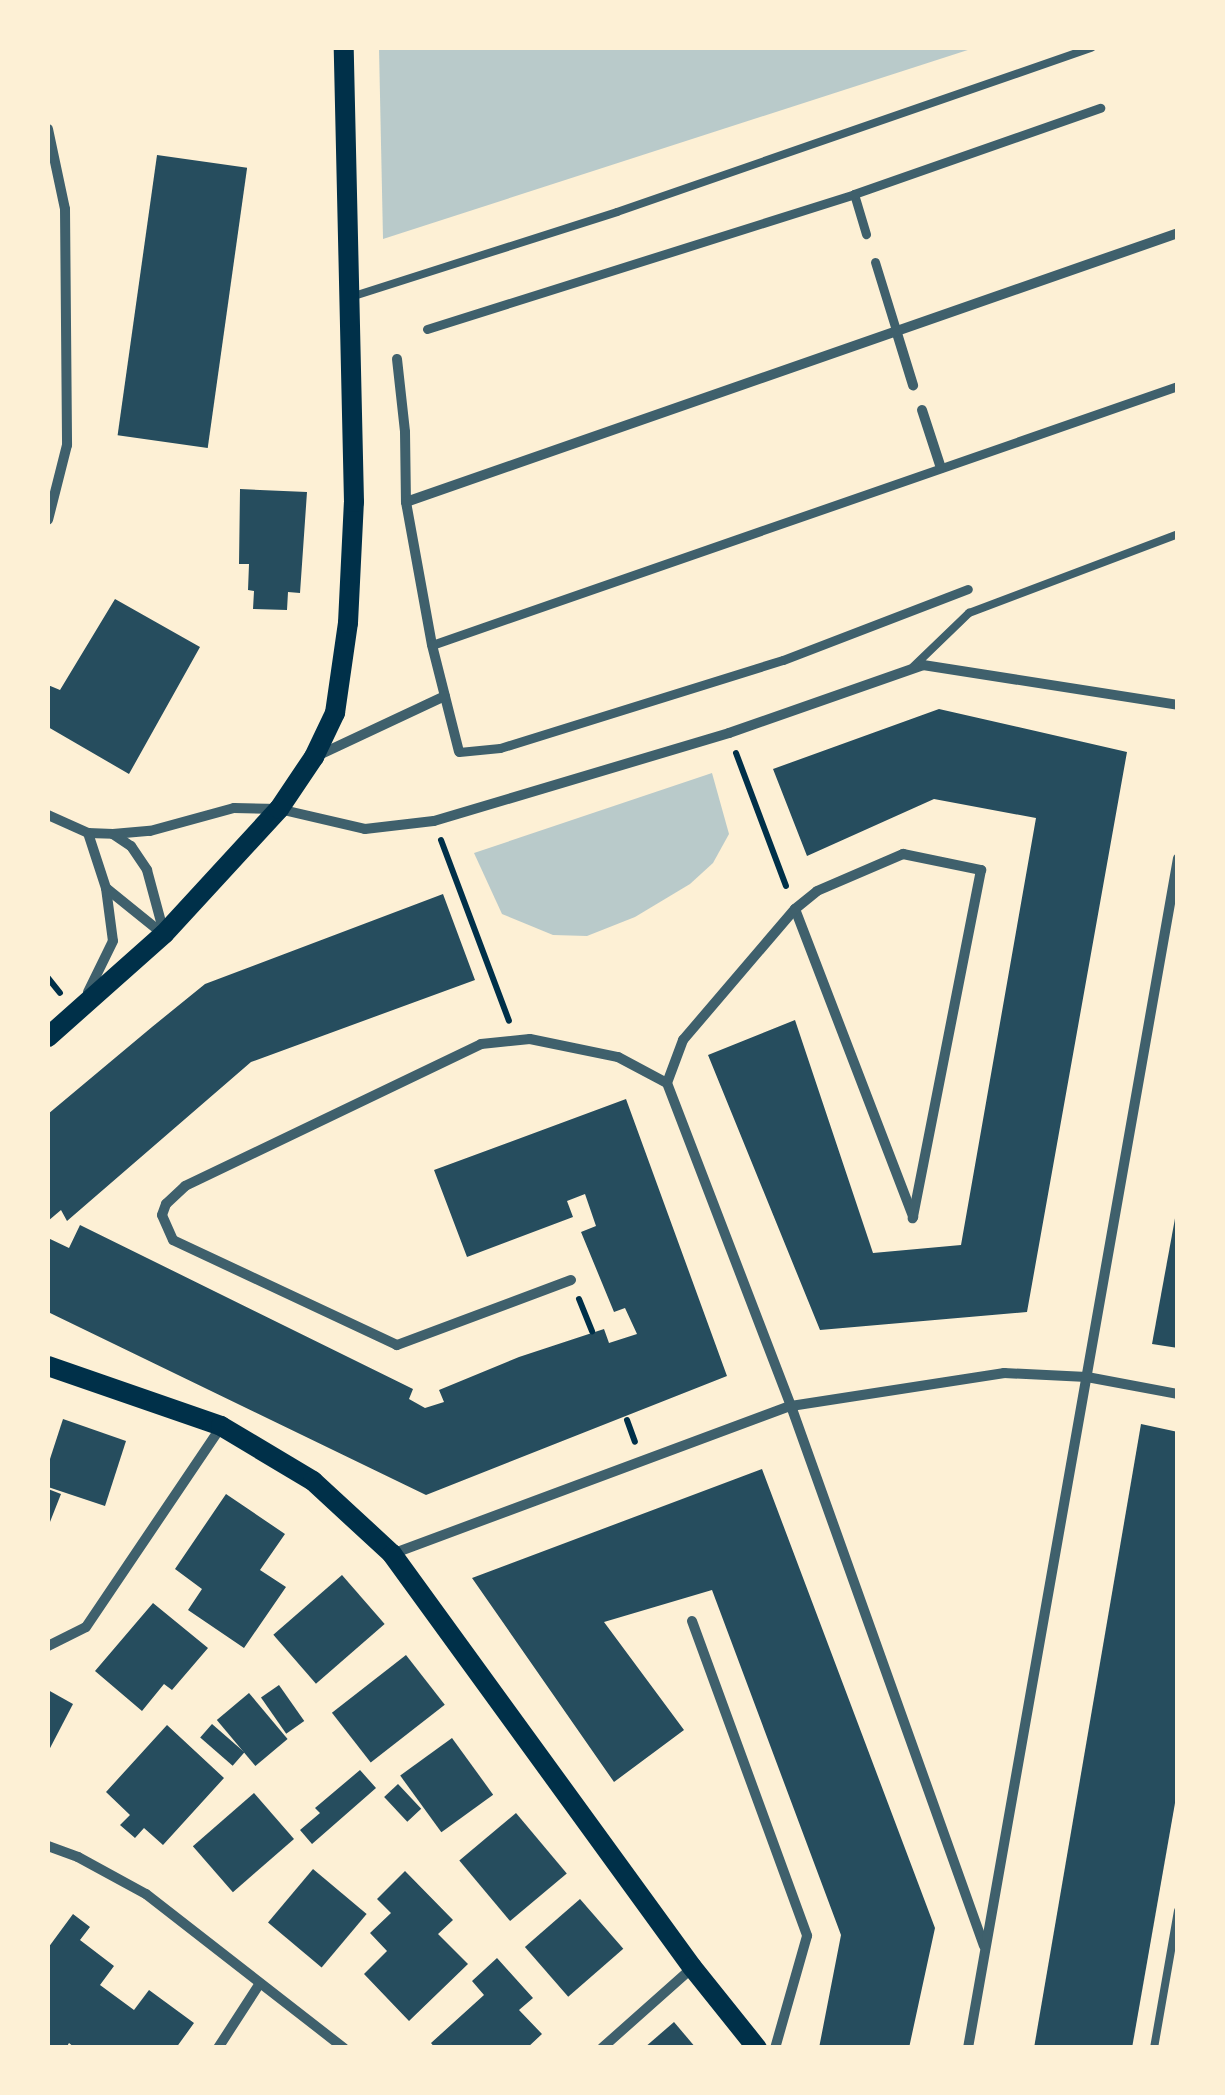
<!DOCTYPE html>
<html>
<head>
<meta charset="utf-8">
<style>
  body { margin:0 }
  #map { position:relative; width:1225px; height:2095px; overflow:hidden; background:#fdf0d5; font-family:"Nunito Sans",sans-serif }
  div>[style] { position:absolute }
  .green>* { inset:0; background:#b9caca }
  .building>* { inset:0; background:#264d5e; transform-origin:0 0 }
  .path>* { height:6px; margin:-3px; padding:0 3px; transform-origin:3px; border-radius:3px; background:#003049 }
  .service>* { height:8px; margin:-4px; padding:0 4px; transform-origin:4px; border-radius:4px; background:#3f606c }
  .pedestrian>* { height:9px; margin:-4.5px; padding:0 4.5px; transform-origin:4.5px; border-radius:4.5px; background:#3f606c }
  .minor>* { height:10px; margin:-5px; padding:0 5px; transform-origin:5px; border-radius:5px; background:#3f606c }
  .secondary>* { height:20px; margin:-10px; padding:0 10px; transform-origin:10px; border-radius:10px; background:#003049 }
  span { translate:-50% -50%; white-space:nowrap; text-align:center; line-height:1.15; -webkit-text-stroke:10px #fdf0d5; paint-order:stroke }
  .frame { position:absolute; inset:0; border:50px solid #fdf0d5; pointer-events:none }
</style>
</head>
<body>
<div id="map">
  <div class="green">
    <div style="clip-path:polygon(379px 48px,974px 48px,383px 239px)"></div>
    <div style="clip-path:polygon(712px 773px,729px 834px,713px 863px,690px 884px,635px 917px,587px 936px,553px 935px,502px 914px,474px 853px)"></div>
  </div>
  <div class="building">
    <div style="left:157px;top:155px;width:91px;height:283px;rotate:8deg"></div>
    <div style="clip-path:polygon(240px 489px,307px 492px,300px 593px,288px 592px,287px 610px,253px 609px,254px 591px,248px 590px,249px 564px,239px 564px)"></div>
    <div style="clip-path:polygon(115px 599px,200px 647px,129px 774px,48px 727px,48px 685px,60px 690px)"></div>
    <div style="clip-path:polygon(939px 709px,1127px 752px,1027px 1312px,820px 1330px,708px 1055px,795px 1020px,873px 1253px,961px 1245px,1036px 818px,934px 799px,807px 856px,773px 769px)"></div>
    <div style="clip-path:polygon(443px 894px,475px 980px,251px 1062px,67px 1221px,61px 1210px,48px 1221px,48px 1114px,152px 1027px,205px 984px)"></div>
    <div style="clip-path:polygon(626px 1099px,727px 1376px,426px 1495px,48px 1312px,48px 1238px,69px 1248px,80px 1225px,413px 1389px,409px 1399px,425px 1408px,444px 1402px,439px 1390px,519px 1357px,604px 1329px,609px 1343px,637px 1334px,625px 1308px,614px 1312px,581px 1232px,596px 1226px,585px 1194px,567px 1201px,573px 1217px,467px 1257px,434px 1170px)"></div>
    <div style="clip-path:polygon(1176px 1213px,1178px 1213px,1178px 1348px,1152px 1344px)"></div>
    <div style="clip-path:polygon(63px 1419px,126px 1441px,105px 1506px,48px 1487px,48px 1465px)"></div>
    <div style="clip-path:polygon(1141px 1424px,1178px 1432px,1178px 1786px,1132px 2048px,1034px 2048px)"></div>
    <div style="clip-path:polygon(762px 1469px,935px 1928px,909px 2048px,819px 2048px,841px 1935px,712px 1590px,604px 1622px,684px 1730px,614px 1782px,472px 1578px)"></div>
    <div style="clip-path:polygon(48px 1489px,61px 1494px,48px 1527px)"></div>
    <div style="clip-path:polygon(226px 1494px,285px 1534px,260px 1570px,286px 1587px,244px 1648px,188px 1610px,202px 1589px,175px 1569px)"></div>
    <div style="left:342px;top:1575px;width:65px;height:91px;rotate:49deg"></div>
    <div style="clip-path:polygon(153px 1603px,208px 1648px,172px 1690px,164px 1684px,142px 1711px,95px 1671px)"></div>
    <div style="left:406px;top:1655px;width:63px;height:94px;rotate:52deg"></div>
    <div style="left:279px;top:1685px;width:44px;height:22px;rotate:55deg"></div>
    <div style="clip-path:polygon(48px 1690px,73px 1704px,48px 1752px)"></div>
    <div style="left:249px;top:1693px;width:60px;height:42px;rotate:50deg"></div>
    <div style="left:212px;top:1724px;width:43px;height:18px;rotate:41deg"></div>
    <div style="clip-path:polygon(167px 1725px,224px 1778px,163px 1845px,144px 1828px,135px 1838px,120px 1825px,130px 1815px,106px 1792px)"></div>
    <div style="left:452px;top:1738px;width:70px;height:64px;rotate:54deg"></div>
    <div style="clip-path:polygon(360px 1770px,376px 1788px,312px 1844px,300px 1830px,320px 1813px,315px 1808px)"></div>
    <div style="left:398px;top:1784px;width:34px;height:19px;rotate:47deg"></div>
    <div style="left:254px;top:1793px;width:61px;height:81px;rotate:49deg"></div>
    <div style="left:516px;top:1813px;width:79px;height:74px;rotate:50deg"></div>
    <div style="left:313px;top:1869px;width:70px;height:70px;rotate:40deg"></div>
    <div style="clip-path:polygon(405px 1871px,453px 1920px,438px 1934px,468px 1964px,409px 2021px,364px 1974px,387px 1951px,370px 1933px,391px 1913px,377px 1899px)"></div>
    <div style="left:580px;top:1899px;width:66px;height:73px;rotate:49deg"></div>
    <div style="clip-path:polygon(73px 1914px,90px 1927px,80px 1940px,114px 1966px,100px 1985px,134px 2010px,149px 1990px,194px 2023px,176px 2048px,75px 2048px,69px 2043px,66px 2048px,48px 2048px,48px 1948px)"></div>
    <div style="clip-path:polygon(497px 1958px,533px 1998px,519px 2010px,542px 2034px,527px 2048px,435px 2048px,431px 2043px,484px 1995px,472px 1981px)"></div>
    <div style="clip-path:polygon(674px 2022px,696px 2048px,644px 2048px)"></div>
  </div>
  <div class="path">
    <div style="left:736px;top:753px;width:142px;rotate:69.4deg"></div>
    <div style="left:441px;top:840px;width:193px;rotate:69.4deg"></div>
    <div style="left:48px;top:978px;width:19px;rotate:51deg"></div>
    <div style="left:579px;top:1299px;width:35px;rotate:68deg"></div>
    <div style="left:627px;top:1420px;width:23px;rotate:70deg"></div>
  </div>
  <div class="service">
    <div style="left:354px;top:296px;width:276px;rotate:-17.7deg"></div>
    <div style="left:617px;top:212px;width:502px;rotate:-19.09deg"></div>
    <div style="left:913px;top:667px;width:78px;rotate:-44deg"></div>
    <div style="left:969px;top:613px;width:223px;rotate:-20.7deg"></div>
    <div style="left:1154px;top:2048px;width:139px;rotate:-80.1deg"></div>
  </div>
  <div class="pedestrian">
    <div style="left:854px;top:194px;width:42px;rotate:73.3deg"></div>
    <div style="left:875px;top:262px;width:71px;rotate:72.8deg"></div>
    <div style="left:427px;top:329px;width:448px;rotate:-17.5deg"></div>
    <div style="left:854px;top:194px;width:261px;rotate:-19.3deg"></div>
    <div style="left:432px;top:645px;width:790px;rotate:-19.15deg"></div>
    <div style="left:459px;top:752px;width:41px;rotate:-5.6deg"></div>
    <div style="left:500px;top:748px;width:296px;rotate:-17.3deg"></div>
    <div style="left:783px;top:660px;width:198px;rotate:-21deg"></div>
  </div>
  <div class="minor">
    <div style="left:48px;top:129px;width:82px;rotate:78deg"></div>
    <div style="left:65px;top:209px;width:236px;rotate:89.5deg"></div>
    <div style="left:67px;top:445px;width:77px;rotate:104.2deg"></div>
    <div style="left:896px;top:330px;width:58px;rotate:72.8deg"></div>
    <div style="left:397px;top:359px;width:73px;rotate:83.7deg"></div>
    <div style="left:405px;top:432px;width:70px;rotate:89.2deg"></div>
    <div style="left:406px;top:502px;width:145px;rotate:79.7deg"></div>
    <div style="left:432px;top:645px;width:110px;rotate:75.8deg"></div>
    <div style="left:922px;top:410px;width:61px;rotate:71.9deg"></div>
    <div style="left:406px;top:502px;width:818px;rotate:-19.21deg"></div>
    <div style="left:319px;top:755px;width:139px;rotate:-25.1deg"></div>
    <div style="left:48px;top:815px;width:44px;rotate:24.2deg"></div>
    <div style="left:88px;top:833px;width:25px;rotate:2deg"></div>
    <div style="left:113px;top:834px;width:22px;rotate:34deg"></div>
    <div style="left:131px;top:846px;width:29px;rotate:56deg"></div>
    <div style="left:147px;top:870px;width:65px;rotate:74.9deg"></div>
    <div style="left:88px;top:833px;width:58px;rotate:71.9deg"></div>
    <div style="left:106px;top:888px;width:53px;rotate:82.5deg"></div>
    <div style="left:113px;top:941px;width:57px;rotate:116.1deg"></div>
    <div style="left:113px;top:834px;width:37px;rotate:-5deg"></div>
    <div style="left:150px;top:831px;width:87px;rotate:-15.3deg"></div>
    <div style="left:234px;top:808px;width:45px;rotate:1.3deg"></div>
    <div style="left:279px;top:809px;width:88px;rotate:13.1deg"></div>
    <div style="left:365px;top:829px;width:69px;rotate:-6.6deg"></div>
    <div style="left:434px;top:821px;width:308px;rotate:-16.6deg"></div>
    <div style="left:729px;top:733px;width:206px;rotate:-19.3deg"></div>
    <div style="left:923px;top:665px;width:258px;rotate:8.9deg"></div>
    <div style="left:106px;top:888px;width:73px;rotate:38.9deg"></div>
    <div style="left:795px;top:909px;width:330px;rotate:69deg"></div>
    <div style="left:667px;top:1083px;width:346px;rotate:69deg"></div>
    <div style="left:791px;top:1406px;width:573px;rotate:70.33deg"></div>
    <div style="left:667px;top:1083px;width:46px;rotate:-69.6deg"></div>
    <div style="left:683px;top:1040px;width:172px;rotate:-49.5deg"></div>
    <div style="left:795px;top:909px;width:28px;rotate:-39deg"></div>
    <div style="left:817px;top:891px;width:94px;rotate:-23.3deg"></div>
    <div style="left:903px;top:854px;width:80px;rotate:11.6deg"></div>
    <div style="left:981px;top:870px;width:355px;rotate:101.1deg"></div>
    <div style="left:571px;top:1280px;width:186px;rotate:159.5deg"></div>
    <div style="left:397px;top:1345px;width:247px;rotate:-154.9deg"></div>
    <div style="left:173px;top:1240px;width:27px;rotate:-114deg"></div>
    <div style="left:162px;top:1215px;width:12px;rotate:-70deg"></div>
    <div style="left:166px;top:1204px;width:26px;rotate:-43deg"></div>
    <div style="left:185px;top:1186px;width:328px;rotate:-25.6deg"></div>
    <div style="left:481px;top:1044px;width:49px;rotate:-5.8deg"></div>
    <div style="left:530px;top:1039px;width:90px;rotate:11.6deg"></div>
    <div style="left:618px;top:1057px;width:55px;rotate:28deg"></div>
    <div style="left:392px;top:1554px;width:426px;rotate:-20.4deg"></div>
    <div style="left:791px;top:1406px;width:216px;rotate:-8.8deg"></div>
    <div style="left:1004px;top:1373px;width:83px;rotate:2.8deg"></div>
    <div style="left:1087px;top:1377px;width:93px;rotate:10.6deg"></div>
    <div style="left:692px;top:1621px;width:335px;rotate:69.9deg"></div>
    <div style="left:807px;top:1936px;width:116px;rotate:105.9deg"></div>
    <div style="left:48px;top:1646px;width:42px;rotate:-26.6deg"></div>
    <div style="left:86px;top:1627px;width:241px;rotate:-56deg"></div>
    <div style="left:48px;top:1846px;width:32px;rotate:20deg"></div>
    <div style="left:78px;top:1857px;width:77px;rotate:28.6deg"></div>
    <div style="left:146px;top:1894px;width:251px;rotate:37.9deg"></div>
    <div style="left:218px;top:2048px;width:77px;rotate:-57.1deg"></div>
    <div style="left:602px;top:2048px;width:120px;rotate:-41.6deg"></div>
    <div style="left:968px;top:2048px;width:1208px;rotate:-79.99deg"></div>
  </div>
  <div class="secondary">
    <div style="left:48px;top:1037px;width:155px;rotate:-41.6deg"></div>
    <div style="left:164px;top:934px;width:170px;rotate:-47.4deg"></div>
    <div style="left:279px;top:809px;width:63px;rotate:-56.1deg"></div>
    <div style="left:314px;top:757px;width:49px;rotate:-64.5deg"></div>
    <div style="left:335px;top:713px;width:91px;rotate:-81.8deg"></div>
    <div style="left:348px;top:623px;width:121px;rotate:-87.2deg"></div>
    <div style="left:354px;top:502px;width:454px;rotate:-91.3deg"></div>
    <div style="left:48px;top:1366px;width:183px;rotate:19.1deg"></div>
    <div style="left:221px;top:1426px;width:107px;rotate:30.9deg"></div>
    <div style="left:313px;top:1481px;width:108px;rotate:42.7deg"></div>
    <div style="left:392px;top:1554px;width:510px;rotate:54.01deg"></div>
    <div style="left:692px;top:1967px;width:104px;rotate:51.3deg"></div>
  </div>
  <div class="frame"></div>
</div>
</body>
</html>
